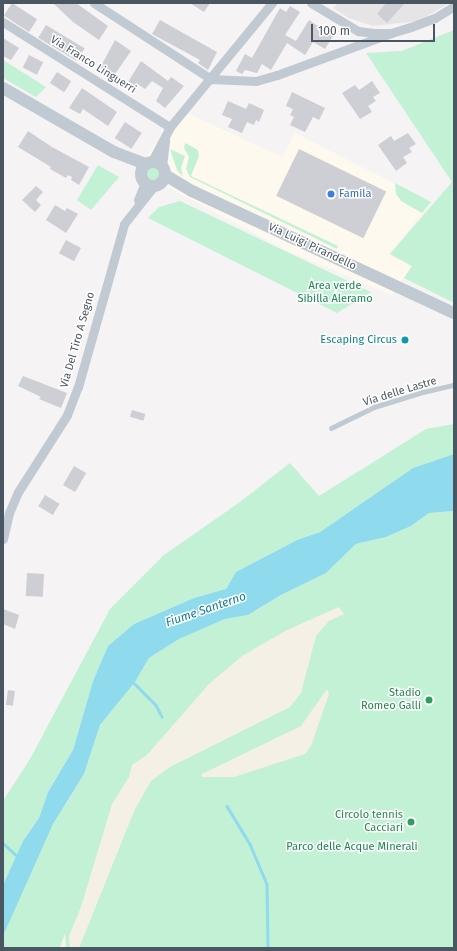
<!DOCTYPE html>
<html>
<head>
<meta charset="utf-8">
<style>
  body { margin:0 }
  #map { position:relative; width:457px; height:951px; overflow:hidden; background:#f5f3f3; font-family:"Fira Sans",sans-serif }
  div>[style] { position:absolute }
  .commercial>* { inset:0; background:#fdf9ef }
  .education>* { inset:0; background:#e6e4e5 }
  .green>* { inset:0; background:#c3f1d5 }
  .round { border-radius:50% }
  .sand>* { inset:0; background:#f5f0e5 }
  .water>* { inset:0; background:#90daee }
  .stream>* { height:2.5px; margin:-1.25px; padding:0 1.25px; transform-origin:1.25px; border-radius:1.25px; background:#90daee }
  .building>* { inset:0; background:#cdcfd5; transform-origin:0 0 }
  .service>* { height:4.5px; margin:-2.25px; padding:0 2.25px; transform-origin:2.25px; border-radius:2.25px; background:#c1cad2 }
  .minor>* { height:9px; margin:-4.5px; padding:0 4.5px; transform-origin:4.5px; border-radius:4.5px; background:#c1cad2 }
  .tertiary>* { height:12px; margin:-6px; padding:0 6px; transform-origin:6px; border-radius:6px; background:#c1cad2 }
  .tertiary>.ring { margin:-6px; padding:0; box-sizing:content-box; background:none; border:12px solid #c1cad2; border-radius:50% }
  .dots>* { width:11px; height:11px; translate:-50% -50%; box-sizing:border-box; border:2px solid #fff; border-radius:50% }
  span { translate:-50% -50%; white-space:nowrap; text-align:center; line-height:1.15; -webkit-text-stroke:3px #fff; paint-order:stroke }
  .street-label { font-size:11px; color:#4a5661 }
  .shop-label { font-size:11px; color:#366cbe }
  .left { translate:0 -50%; text-align:left }
  .park-label { font-size:11px; color:#17864f }
  .culture-label { font-size:11px; color:#0d838f }
  .right { translate:-100% -50%; text-align:right }
  .leisure-label { font-size:11px; color:#27864d }
  .water-label { font-size:12px; color:#0c7c9b; font-style:italic }
  .frame { position:absolute; inset:0; border:4px solid #4a5661; pointer-events:none }
  .scale { position:absolute; left:311px; top:24px; width:124px; height:18px; box-sizing:border-box; border:2px solid #4a5661; border-top:0; padding-left:5px; font-size:12px; line-height:14px; white-space:nowrap; color:#4a5661; -webkit-text-stroke:3px #fff; paint-order:stroke }
</style>
</head>
<body>
<div id="map">
  <div class="commercial">
    <div style="clip-path:polygon(183px 111px,282px 157px,295px 133px,431px 202px,389px 254px,411px 267px,392px 295px,284px 249px,135px 170px)"></div>
  </div>
  <div class="education">
    <div style="clip-path:polygon(338px 3px,449px 3px,419px 21px,373px 26px,349px 18px,333px 8px)"></div>
  </div>
  <div class="green">
    <div style="clip-path:polygon(454px 30px,454px 303px,404px 278px,412px 266px,390px 254px,452px 182px,366px 53px,402px 51px)"></div>
    <div style="clip-path:polygon(3px 60px,46px 87px,36px 97px,3px 78px)"></div>
    <div style="clip-path:polygon(185px 143px,198px 150px,199px 156px,191px 176px,338px 246px,337px 249px,190px 177px,186px 169px,189px 157px,184px 148px)"></div>
    <div style="clip-path:polygon(170px 149px,185px 156px,181px 168px,183px 177px,177px 170px)"></div>
    <div style="clip-path:polygon(98px 165px,119px 177px,91px 210px,77px 200px)"></div>
    <div class="round" style="left:146px;top:167px;width:14px;height:14px"></div>
    <div style="clip-path:polygon(395px 183px,431px 202px,422px 213px,401px 201px,396px 194px)"></div>
    <div style="clip-path:polygon(180px 201px,371px 292px,337px 313px,148px 218px,159px 207px)"></div>
    <div style="clip-path:polygon(454px 424px,454px 454px,413px 468px,320px 532px,297px 540px,236px 572px,226px 589px,194px 598px,134px 624px,108px 646px,93px 681px,73px 750px,48px 792px,39px 818px,23px 841px,3px 885px,3px 801px,30px 759px,110px 609px,164px 555px,240px 502px,290px 463px,319px 496px,426px 429px)"></div>
    <div style="clip-path:polygon(454px 511px,454px 948px,66px 948px,65px 933px,60px 948px,3px 948px,3px 936px,41px 848px,53px 824px,84px 774px,100px 725px,135px 682px,149px 658px,179px 639px,225px 619px,248px 615px,281px 595px,326px 573px,356px 544px,386px 537px,411px 526px,429px 513px)"></div>
  </div>
  <div class="sand">
    <div style="clip-path:polygon(339px 607px,344px 614px,329px 621px,316px 636px,301px 693px,290px 707px,170px 767px,151px 781px,135px 809px,79px 948px,70px 948px,69px 936px,81px 907px,112px 804px,129px 777px,132px 765px,147px 755px,209px 684px,242px 656px,287px 630px)"></div>
    <div style="clip-path:polygon(327px 689px,329px 694px,311px 746px,305px 754px,234px 777px,202px 777px,202px 774px,301px 726px)"></div>
  </div>
  <div class="water">
    <div style="clip-path:polygon(454px 454px,454px 511px,429px 513px,411px 526px,386px 537px,356px 544px,326px 573px,281px 595px,248px 615px,225px 619px,179px 639px,149px 658px,135px 682px,100px 725px,84px 774px,53px 824px,3px 936px,3px 885px,23px 841px,39px 818px,48px 792px,73px 750px,93px 681px,108px 646px,134px 624px,194px 598px,226px 589px,236px 572px,297px 540px,320px 532px,413px 468px)"></div>
  </div>
  <div class="stream">
    <div style="left:132px;top:681px;width:34px;rotate:45deg"></div>
    <div style="left:156px;top:705px;width:13px;rotate:63deg"></div>
    <div style="left:227px;top:806px;width:44px;rotate:58.8deg"></div>
    <div style="left:250px;top:844px;width:43px;rotate:67deg"></div>
    <div style="left:267px;top:884px;width:64px;rotate:89.1deg"></div>
    <div style="left:3px;top:843px;width:22px;rotate:43deg"></div>
  </div>
  <div class="building">
    <div style="left:12px;top:3px;width:30px;height:15px;rotate:33deg"></div>
    <div style="clip-path:polygon(53px 3px,76px 3px,108px 26px,99px 40px,73px 22px)"></div>
    <div style="clip-path:polygon(190px 3px,210px 3px,204px 12px)"></div>
    <div style="clip-path:polygon(386px 3px,405px 3px,387px 23px,377px 14px)"></div>
    <div style="clip-path:polygon(290px 6px,300px 12px,285px 35px,296px 41px,309px 20px,333px 36px,325px 49px,313px 42px,305px 55px,287px 43px,271px 70px,262px 64px,257px 73px,245px 70px,242px 74px,236px 71px,245px 54px,252px 58px,280px 8px,286px 12px)"></div>
    <div style="clip-path:polygon(160px 20px,217px 52px,208px 70px,198px 63px,200px 60px,152px 34px)"></div>
    <div style="left:46px;top:25px;width:45px;height:15px;rotate:31deg"></div>
    <div style="clip-path:polygon(3px 38px,19px 48px,11px 60px,3px 56px)"></div>
    <div style="clip-path:polygon(115px 40px,131px 51px,113px 77px,100px 68px)"></div>
    <div style="left:29px;top:55px;width:16px;height:14px;rotate:27deg"></div>
    <div style="clip-path:polygon(141px 61px,168px 81px,171px 77px,184px 86px,165px 108px,156px 101px,163px 88px,152px 81px,145px 89px,136px 83px,131px 90px,125px 87px)"></div>
    <div style="left:57px;top:72px;width:17px;height:13px;rotate:33deg"></div>
    <div style="clip-path:polygon(372px 81px,380px 93px,373px 97px,376px 101px,368px 106px,372px 112px,360px 119px,342px 93px,355px 85px,359px 90px)"></div>
    <div style="clip-path:polygon(82px 88px,117px 112px,108px 126px,83px 109px,80px 114px,69px 108px)"></div>
    <div style="clip-path:polygon(292px 92px,325px 108px,319px 120px,313px 117px,305px 132px,290px 125px,294px 117px,290px 115px,293px 109px,286px 106px)"></div>
    <div style="clip-path:polygon(228px 101px,246px 109px,249px 103px,264px 110px,259px 122px,256px 120px,254px 125px,247px 122px,242px 133px,228px 127px,232px 119px,222px 115px)"></div>
    <div style="left:125px;top:122px;width:20px;height:19px;rotate:33deg"></div>
    <div style="clip-path:polygon(28px 131px,52px 147px,89px 167px,79px 185px,71px 180px,72px 177px,68px 175px,66px 178px,50px 169px,51px 167px,18px 147px)"></div>
    <div style="clip-path:polygon(408px 133px,416px 144px,409px 148px,412px 152px,403px 157px,407px 163px,396px 171px,378px 145px,391px 136px,394px 141px)"></div>
    <div style="left:299px;top:149px;width:97px;height:52px;rotate:26deg"></div>
    <div style="clip-path:polygon(36px 186px,43px 192px,36px 200px,41px 205px,35px 212px,22px 200px)"></div>
    <div style="clip-path:polygon(55px 205px,65px 211px,67px 208px,78px 214px,66px 233px,46px 220px)"></div>
    <div style="left:66px;top:240px;width:17px;height:15px;rotate:28deg"></div>
    <div style="clip-path:polygon(23px 376px,67px 393px,61px 408px,39px 399px,41px 397px,18px 386px)"></div>
    <div style="left:132px;top:410px;width:14px;height:7px;rotate:17deg"></div>
    <div style="left:74px;top:466px;width:14px;height:22px;rotate:30deg"></div>
    <div style="left:45px;top:495px;width:17px;height:13px;rotate:31deg"></div>
    <div style="left:27px;top:573px;width:17px;height:23px;rotate:3deg"></div>
    <div style="clip-path:polygon(3px 609px,19px 615px,15px 629px,3px 624px)"></div>
    <div style="left:8px;top:690px;width:7px;height:15px;rotate:8deg"></div>
  </div>
  <div class="service">
    <div style="left:331px;top:428px;width:48px;rotate:-26deg"></div>
    <div style="left:374px;top:407px;width:51px;rotate:-17deg"></div>
    <div style="left:423px;top:392px;width:32px;rotate:-13deg"></div>
  </div>
  <div class="minor">
    <div style="left:94px;top:3px;width:140px;rotate:33deg"></div>
    <div style="left:211px;top:79px;width:45px;rotate:2.5deg"></div>
    <div style="left:256px;top:81px;width:22px;rotate:-16deg"></div>
    <div style="left:277px;top:75px;width:121px;rotate:-20.2deg"></div>
    <div style="left:311px;top:3px;width:55px;rotate:30.8deg"></div>
    <div style="left:358px;top:31px;width:16px;rotate:7deg"></div>
    <div style="left:374px;top:33px;width:17px"></div>
    <div style="left:391px;top:33px;width:21px;rotate:-17deg"></div>
    <div style="left:411px;top:27px;width:26px;rotate:-21deg"></div>
    <div style="left:435px;top:18px;width:22px;rotate:-32deg"></div>
    <div style="left:3px;top:22px;width:197px;rotate:32.2deg"></div>
    <div style="left:152px;top:161px;width:38px;rotate:-62deg"></div>
    <div style="left:170px;top:127px;width:161px;rotate:-50.6deg"></div>
    <div style="left:162px;top:166px;width:26px;rotate:-83deg"></div>
    <div style="left:138px;top:200px;width:18px;rotate:-68deg"></div>
    <div style="left:3px;top:539px;width:27px;rotate:-77deg"></div>
    <div style="left:9px;top:513px;width:23px;rotate:-67deg"></div>
    <div style="left:18px;top:492px;width:91px;rotate:-57.5deg"></div>
    <div style="left:67px;top:415px;width:30px;rotate:-69deg"></div>
    <div style="left:78px;top:387px;width:169px;rotate:-74.2deg"></div>
    <div style="left:124px;top:224px;width:48px;rotate:-51.7deg"></div>
  </div>
  <div class="tertiary">
    <div style="left:3px;top:88px;width:128px;rotate:30deg"></div>
    <div style="left:114px;top:152px;width:34px;rotate:21deg"></div>
    <div class="ring" style="left:141px;top:162px;width:12px;height:12px"></div>
    <div style="left:165px;top:175px;width:31px;rotate:31deg"></div>
    <div style="left:192px;top:191px;width:289px;rotate:25deg"></div>
  </div>
  <div class="dots">
    <div style="left:331px;top:194px;background:#3f7fe0"></div>
    <div style="left:405px;top:340px;background:#0f9aa8"></div>
    <div style="left:429px;top:700px;background:#2e9e5b"></div>
    <div style="left:411px;top:822px;background:#2e9e5b"></div>
  </div>
  <div class="street-label">
    <span style="left:93px;top:65px;rotate:32deg">Via Franco Linguerri</span>
    <span style="left:312px;top:247px;rotate:25deg">Via Luigi Pirandello</span>
    <span style="left:78px;top:340px;rotate:-74deg">Via Del Tiro A Segno</span>
    <span style="left:400px;top:392px;rotate:-17deg">Via delle Lastre</span>
  </div>
  <div class="shop-label">
    <span class="left" style="left:339px;top:194px">Famila</span>
  </div>
  <div class="park-label">
    <span style="left:335px;top:293px">Area verde<br>Sibilla Aleramo</span>
    <span style="left:352px;top:847px">Parco delle Acque Minerali</span>
  </div>
  <div class="culture-label">
    <span class="right" style="left:397px;top:340px">Escaping Circus</span>
  </div>
  <div class="leisure-label">
    <span class="right" style="left:421px;top:700px">Stadio<br>Romeo Galli</span>
    <span class="right" style="left:403px;top:822px">Circolo tennis<br>Cacciari</span>
  </div>
  <div class="water-label">
    <span style="left:206px;top:610px;rotate:-19deg">Fiume Santerno</span>
  </div>
  <div class="frame"></div>
  <div class="scale">100 m</div>
</div>
</body>
</html>
